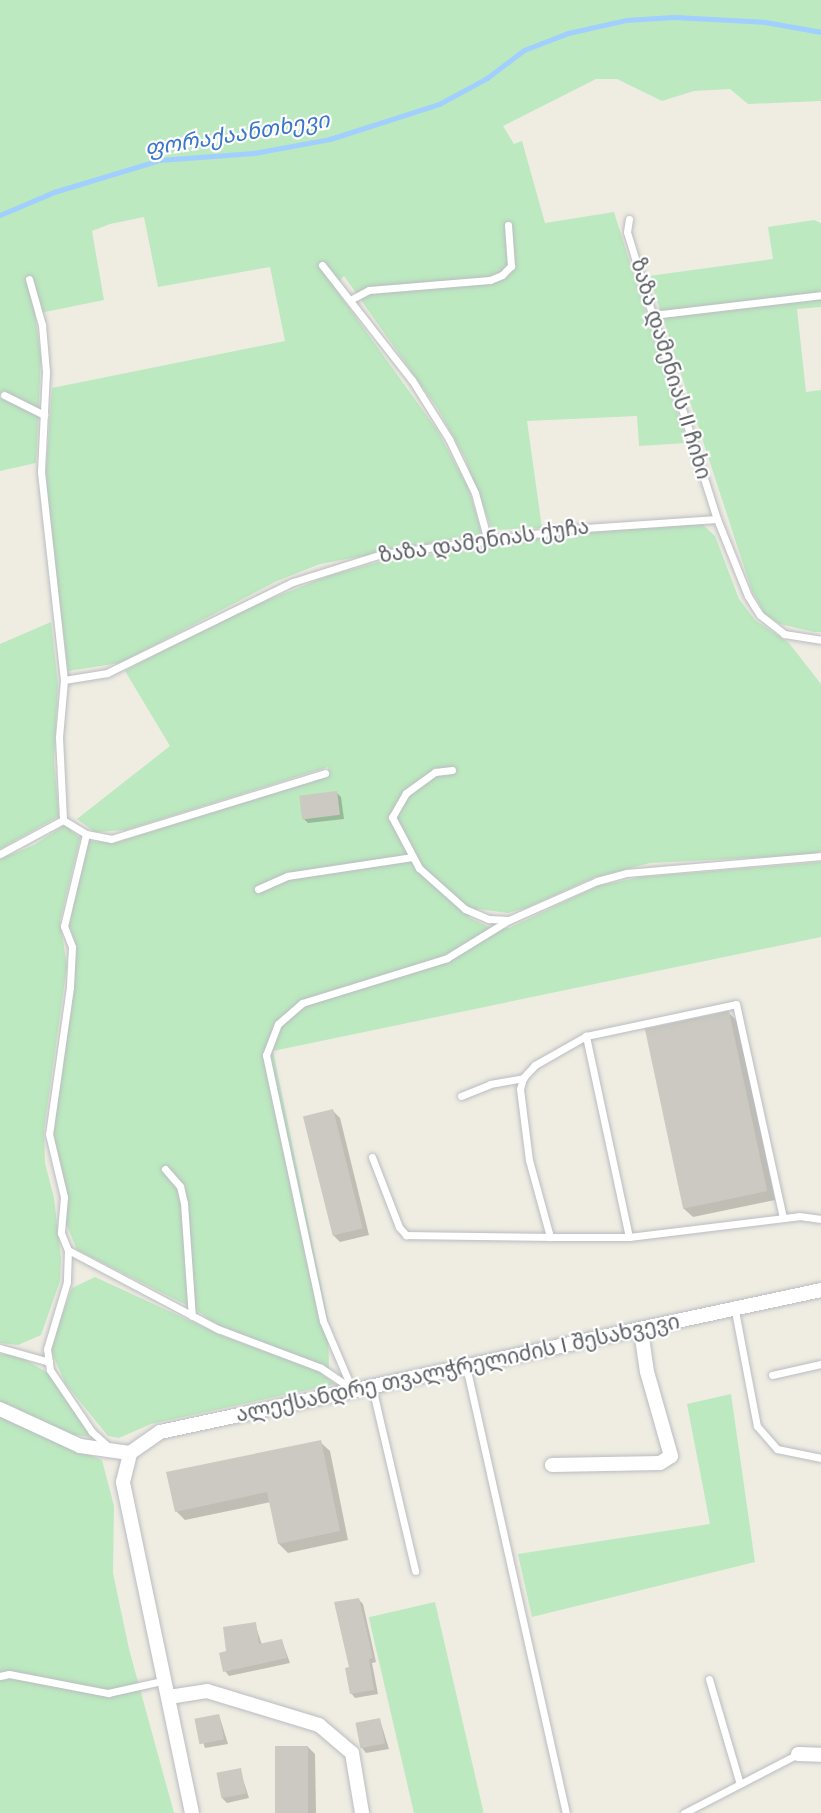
<!DOCTYPE html>
<html>
<head>
<meta charset="utf-8">
<style>
  body { margin:0 }
  #map { position:relative; width:821px; height:1813px; overflow:hidden; background:#efede2; font-family:"Varela Round","Noto Sans Georgian",sans-serif }
  div>[style] { position:absolute }
  .green>* { inset:0; background:#bce9bf; transform-origin:0 0 }
  .shadow>* { inset:0; background:#0003 }
  .stream>* { height:5px; margin:-2.5px; padding:0 2.5px; transform-origin:2.5px; border-radius:2.5px; background:#a1cfff }
  .building>* { inset:0; background:#cbc9c1; transform-origin:0 0 }
  .roads { filter:drop-shadow(0 0 2px #babcc2) drop-shadow(0 0 2px #babcc2) }
  .service>* { height:7px; margin:-3.5px; padding:0 3.5px; transform-origin:3.5px; border-radius:3.5px; background:#fff }
  .minor>* { height:14px; margin:-7px; padding:0 7px; transform-origin:7px; border-radius:7px; background:#fff }
  span { translate:-50% -50%; white-space:nowrap; text-align:center; line-height:1.15; -webkit-text-stroke:4.5px #fff; paint-order:stroke }
  .street-label { font-size:21px; color:#5a5e64 }
  .water-label { font-size:22px; color:#3976cd; font-style:italic }
</style>
</head>
<body>
<div id="map">
  <div class="green">
    <div style="clip-path:polygon(0 0,821px 0,821px 101px,748px 104px,730px 89px,694px 91px,662px 101px,617px 79px,596px 79px,503px 126px,514px 144px,522px 141px,545px 223px,614px 212px,687px 443px,639px 446px,637px 416px,527px 421px,542px 528px,492px 530px,465px 458px,438px 409px,344px 276px,334px 287px,437px 430px,468px 487px,482px 534px,320px 564px,277px 581px,120px 663px,68px 671px,49px 521px,46px 470px,52px 388px,285px 341px,270px 267px,158px 287px,144px 217px,110px 224px,92px 231px,104px 300px,35px 314px,41px 358px,36px 463px,0 471px)"></div>
    <div style="clip-path:polygon(814px 220px,821px 223px,821px 307px,797px 309px,806px 392px,821px 390px,821px 632px,814px 632px,780px 624px,765px 614px,752px 591px,649px 276px,773px 259px,768px 227px)"></div>
    <div style="clip-path:polygon(702px 524px,715px 536px,739px 599px,755px 620px,789px 643px,821px 684px,821px 851px,812px 855px,650px 863px,593px 878px,526px 908px,508px 913px,478px 909px,468px 917px,491px 928px,509px 928px,598px 886px,641px 877px,821px 862px,821px 937px,273px 1051px,328px 1319px,329px 1370px,216px 1324px,196px 1310px,77px 1250px,65px 1221px,67px 1193px,53px 1131px,77px 947px,68px 924px,89px 841px,115px 843px,329px 776px,328px 767px,126px 830px,95px 832px,77px 819px,170px 746px,125px 671px,225px 617px,328px 576px,378px 562px,588px 531px)"></div>
    <div style="clip-path:polygon(51px 622px,58px 684px,54px 761px,59px 816px,0 849px,0 644px)"></div>
    <div style="clip-path:polygon(65px 825px,80px 838px,60px 921px,67px 966px,44px 1130px,45px 1163px,54px 1198px,61px 1258px,60px 1281px,41px 1335px,18px 1345px,0 1343px,0 859px,34px 845px)"></div>
    <div style="clip-path:polygon(95px 1277px,225px 1337px,318px 1371px,335px 1384px,151px 1424px,119px 1438px,108px 1436px,65px 1383px,50px 1348px,72px 1288px)"></div>
    <div style="clip-path:polygon(0 1354px,19px 1356px,48px 1373px,91px 1437px,67px 1434px,0 1403px)"></div>
    <div style="clip-path:polygon(731px 1394px,755px 1562px,532px 1617px,518px 1554px,710px 1524px,687px 1404px)"></div>
    <div style="clip-path:polygon(0 1417px,102px 1460px,114px 1506px,113px 1573px,129px 1649px,174px 1813px,0 1813px)"></div>
    <div style="left:435px;top:1602px;width:216px;height:68px;rotate:77deg"></div>
  </div>
  <div class="shadow">
    <div style="clip-path:polygon(337px 793px,341px 797px,344px 819px,308px 823px,304px 819px)"></div>
    <div style="clip-path:polygon(729px 1013px,738px 1022px,775px 1200px,693px 1217px,683px 1208px)"></div>
    <div style="clip-path:polygon(333px 1111px,340px 1118px,369px 1235px,340px 1242px,333px 1235px)"></div>
    <div style="clip-path:polygon(320px 1442px,330px 1451px,348px 1540px,288px 1553px,279px 1544px,271px 1502px,185px 1520px,176px 1511px)"></div>
    <div style="clip-path:polygon(358px 1599px,363px 1604px,376px 1662px,372px 1663px,378px 1694px,355px 1698px,351px 1693px,351px 1669px)"></div>
    <div style="clip-path:polygon(255px 1624px,262px 1645px,282px 1641px,290px 1663px,229px 1676px,225px 1671px)"></div>
    <div style="clip-path:polygon(219px 1715px,228px 1744px,205px 1748px,196px 1720px)"></div>
    <div style="clip-path:polygon(380px 1720px,389px 1749px,366px 1753px,362px 1748px)"></div>
    <div style="clip-path:polygon(308px 1747px,315px 1754px,316px 1813px,278px 1813px)"></div>
    <div style="clip-path:polygon(240px 1770px,249px 1798px,227px 1803px,222px 1798px)"></div>
  </div>
  <div class="stream">
    <div style="left:0;top:215px;width:59px;rotate:-23.1deg"></div>
    <div style="left:54px;top:192px;width:110px;rotate:-16.9deg"></div>
    <div style="left:159px;top:160px;width:95px;rotate:-4.2deg"></div>
    <div style="left:254px;top:153px;width:77px;rotate:-10.4deg"></div>
    <div style="left:330px;top:139px;width:114px;rotate:-17.8deg"></div>
    <div style="left:439px;top:104px;width:55px;rotate:-28.4deg"></div>
    <div style="left:487px;top:78px;width:46px;rotate:-37.1deg"></div>
    <div style="left:524px;top:50px;width:47px;rotate:-21.1deg"></div>
    <div style="left:568px;top:33px;width:59px;rotate:-12.6deg"></div>
    <div style="left:626px;top:20px;width:48px;rotate:-3.6deg"></div>
    <div style="left:674px;top:17px;width:91px;rotate:3.1deg"></div>
    <div style="left:765px;top:22px;width:57px;rotate:10.1deg"></div>
  </div>
  <div class="building">
    <div style="left:337px;top:791px;width:24px;height:38px;rotate:83deg"></div>
    <div style="left:729px;top:1011px;width:184px;height:86px;rotate:78deg"></div>
    <div style="left:333px;top:1109px;width:123px;height:31px;rotate:76deg"></div>
    <div style="clip-path:polygon(321px 1440px,340px 1531px,278px 1544px,267px 1492px,175px 1512px,166px 1472px)"></div>
    <div style="clip-path:polygon(359px 1598px,373px 1658px,369px 1659px,374px 1690px,350px 1694px,345px 1668px,349px 1667px,334px 1602px)"></div>
    <div style="clip-path:polygon(256px 1622px,259px 1644px,282px 1639px,287px 1658px,223px 1672px,219px 1653px,226px 1651px,223px 1627px)"></div>
    <div style="left:219px;top:1714px;width:26px;height:25px;rotate:79deg"></div>
    <div style="left:380px;top:1718px;width:26px;height:25px;rotate:79deg"></div>
    <div style="left:275px;top:1746px;width:33px;height:67px"></div>
    <div style="left:241px;top:1768px;width:26px;height:25px;rotate:79deg"></div>
  </div>
  <div class="roads">
    <div class="service">
      <div style="left:629px;top:219px;width:13px;rotate:99deg"></div>
      <div style="left:627px;top:232px;width:102px;rotate:73deg"></div>
      <div style="left:657px;top:330px;width:198px;rotate:72.4deg"></div>
      <div style="left:717px;top:519px;width:83px;rotate:68.1deg"></div>
      <div style="left:748px;top:596px;width:22px;rotate:58deg"></div>
      <div style="left:760px;top:615px;width:31px;rotate:38deg"></div>
      <div style="left:784px;top:634px;width:37px;rotate:9deg"></div>
      <div style="left:322px;top:265px;width:146px;rotate:52deg"></div>
      <div style="left:412px;top:380px;width:70px;rotate:57.9deg"></div>
      <div style="left:449px;top:439px;width:60px;rotate:64.3deg"></div>
      <div style="left:475px;top:493px;width:50px;rotate:74.8deg"></div>
      <div style="left:29px;top:279px;width:48px;rotate:74.2deg"></div>
      <div style="left:42px;top:325px;width:47px;rotate:85.1deg"></div>
      <div style="left:46px;top:372px;width:100px;rotate:92.9deg"></div>
      <div style="left:41px;top:472px;width:209px;rotate:83.7deg"></div>
      <div style="left:64px;top:680px;width:57px;rotate:95deg"></div>
      <div style="left:59px;top:737px;width:83px;rotate:87.2deg"></div>
      <div style="left:350px;top:300px;width:21px;rotate:-28deg"></div>
      <div style="left:369px;top:290px;width:121px;rotate:-4.7deg"></div>
      <div style="left:490px;top:280px;width:13px;rotate:-23deg"></div>
      <div style="left:502px;top:275px;width:13px;rotate:-45deg"></div>
      <div style="left:511px;top:266px;width:41px;rotate:-94.2deg"></div>
      <div style="left:652px;top:315px;width:170px;rotate:-6.7deg"></div>
      <div style="left:4px;top:395px;width:45px;rotate:26.6deg"></div>
      <div style="left:64px;top:680px;width:44px;rotate:-9.2deg"></div>
      <div style="left:107px;top:673px;width:207px;rotate:-26.1deg"></div>
      <div style="left:293px;top:582px;width:93px;rotate:-17.5deg"></div>
      <div style="left:382px;top:554px;width:191px;rotate:-7.5deg"></div>
      <div style="left:571px;top:529px;width:146px;rotate:-3.9deg"></div>
      <div style="left:452px;top:770px;width:17px;rotate:173deg"></div>
      <div style="left:435px;top:772px;width:36px;rotate:144deg"></div>
      <div style="left:406px;top:793px;width:28px;rotate:120deg"></div>
      <div style="left:392px;top:817px;width:58px;rotate:62.1deg"></div>
      <div style="left:419px;top:868px;width:62px;rotate:41.7deg"></div>
      <div style="left:465px;top:909px;width:26px;rotate:23deg"></div>
      <div style="left:489px;top:919px;width:20px;rotate:3deg"></div>
      <div style="left:509px;top:920px;width:96px;rotate:-23.9deg"></div>
      <div style="left:597px;top:881px;width:31px;rotate:-15deg"></div>
      <div style="left:627px;top:873px;width:195px;rotate:-5deg"></div>
      <div style="left:63px;top:820px;width:27px;rotate:31deg"></div>
      <div style="left:86px;top:834px;width:25px;rotate:11deg"></div>
      <div style="left:111px;top:839px;width:224px;rotate:-17.1deg"></div>
      <div style="left:86px;top:834px;width:95px;rotate:103.4deg"></div>
      <div style="left:64px;top:926px;width:22px;rotate:69deg"></div>
      <div style="left:72px;top:947px;width:40px;rotate:92.9deg"></div>
      <div style="left:70px;top:987px;width:148px;rotate:98.1deg"></div>
      <div style="left:49px;top:1134px;width:65px;rotate:76.6deg"></div>
      <div style="left:64px;top:1197px;width:36px;rotate:95deg"></div>
      <div style="left:61px;top:1233px;width:18px;rotate:68deg"></div>
      <div style="left:68px;top:1250px;width:170px;rotate:27.8deg"></div>
      <div style="left:218px;top:1329px;width:110px;rotate:20.7deg"></div>
      <div style="left:321px;top:1368px;width:37px;rotate:34deg"></div>
      <div style="left:0;top:854px;width:72px;rotate:-28.4deg"></div>
      <div style="left:258px;top:889px;width:32px;rotate:-24deg"></div>
      <div style="left:287px;top:876px;width:127px;rotate:-8.6deg"></div>
      <div style="left:586px;top:1036px;width:153px;rotate:-12deg"></div>
      <div style="left:736px;top:1004px;width:219px;rotate:77.6deg"></div>
      <div style="left:461px;top:1096px;width:31px;rotate:-22deg"></div>
      <div style="left:490px;top:1084px;width:34px;rotate:-10deg"></div>
      <div style="left:372px;top:1157px;width:75px;rotate:68.9deg"></div>
      <div style="left:399px;top:1227px;width:11px;rotate:49deg"></div>
      <div style="left:406px;top:1235px;width:144px;rotate:0.8deg"></div>
      <div style="left:165px;top:1169px;width:23px;rotate:49deg"></div>
      <div style="left:180px;top:1186px;width:17px;rotate:77deg"></div>
      <div style="left:184px;top:1203px;width:113px;rotate:86deg"></div>
      <div style="left:629px;top:1237px;width:206px;rotate:-102.1deg"></div>
      <div style="left:586px;top:1036px;width:59px;rotate:150.4deg"></div>
      <div style="left:535px;top:1065px;width:18px;rotate:133deg"></div>
      <div style="left:523px;top:1078px;width:11px;rotate:105deg"></div>
      <div style="left:520px;top:1089px;width:72px;rotate:82.8deg"></div>
      <div style="left:529px;top:1160px;width:80px;rotate:74.7deg"></div>
      <div style="left:550px;top:1237px;width:79px"></div>
      <div style="left:629px;top:1237px;width:171px;rotate:-7deg"></div>
      <div style="left:799px;top:1216px;width:22px;rotate:8deg"></div>
      <div style="left:68px;top:1250px;width:32px;rotate:92deg"></div>
      <div style="left:67px;top:1282px;width:70px;rotate:106.6deg"></div>
      <div style="left:47px;top:1349px;width:21px;rotate:82deg"></div>
      <div style="left:50px;top:1370px;width:75px;rotate:55.9deg"></div>
      <div style="left:92px;top:1432px;width:24px;rotate:42deg"></div>
      <div style="left:735px;top:1311px;width:117px;rotate:79.2deg"></div>
      <div style="left:757px;top:1426px;width:30px;rotate:49deg"></div>
      <div style="left:777px;top:1449px;width:45px;rotate:11.6deg"></div>
      <div style="left:0;top:1348px;width:51px;rotate:15.9deg"></div>
      <div style="left:466px;top:1366px;width:458px;rotate:77.4deg"></div>
      <div style="left:772px;top:1375px;width:50px;rotate:-12.7deg"></div>
      <div style="left:372px;top:1387px;width:189px;rotate:76.8deg"></div>
      <div style="left:352px;top:1389px;width:74px;rotate:-113.1deg"></div>
      <div style="left:323px;top:1321px;width:272px;rotate:-102.1deg"></div>
      <div style="left:266px;top:1055px;width:33px;rotate:-69deg"></div>
      <div style="left:278px;top:1024px;width:32px;rotate:-41deg"></div>
      <div style="left:302px;top:1003px;width:152px;rotate:-17.2deg"></div>
      <div style="left:447px;top:958px;width:73px;rotate:-31.5deg"></div>
      <div style="left:0;top:1676px;width:9px;rotate:-13deg"></div>
      <div style="left:9px;top:1674px;width:101px;rotate:10.9deg"></div>
      <div style="left:108px;top:1693px;width:59px;rotate:-12.6deg"></div>
      <div style="left:709px;top:1679px;width:109px;rotate:73.6deg"></div>
      <div style="left:684px;top:1813px;width:128px;rotate:-27.4deg"></div>
    </div>
    <div class="minor">
      <div style="left:0;top:1409px;width:88px;rotate:24.8deg"></div>
      <div style="left:80px;top:1446px;width:50px;rotate:8deg"></div>
      <div style="left:552px;top:1465px;width:108px;rotate:-1.1deg"></div>
      <div style="left:660px;top:1463px;width:13px;rotate:-32deg"></div>
      <div style="left:671px;top:1456px;width:87px;rotate:-105.9deg"></div>
      <div style="left:647px;top:1372px;width:41px;rotate:-98.3deg"></div>
      <div style="left:169px;top:1697px;width:38px;rotate:-9deg"></div>
      <div style="left:207px;top:1691px;width:117px;rotate:16.9deg"></div>
      <div style="left:319px;top:1725px;width:43px;rotate:40.3deg"></div>
      <div style="left:352px;top:1753px;width:61px;rotate:80.5deg"></div>
      <div style="left:798px;top:1754px;width:23px;rotate:2deg"></div>
      <div style="left:192px;top:1813px;width:338px;rotate:-101.8deg"></div>
      <div style="left:123px;top:1482px;width:30px;rotate:-76deg"></div>
      <div style="left:130px;top:1453px;width:37px;rotate:-35deg"></div>
      <div style="left:160px;top:1432px;width:676px;rotate:-12.12deg"></div>
    </div>
  </div>
  <div class="street-label">
    <span style="left:670px;top:369px;rotate:73deg">ზაზა დამენიას II ჩიხი</span>
    <span style="left:484px;top:542px;rotate:-8deg">ზაზა დამენიას ქუჩა</span>
    <span style="left:458px;top:1369px;rotate:-12deg">ალექსანდრე თვალჭრელიძის I შესახვევი</span>
  </div>
  <div class="water-label">
    <span style="left:237px;top:135px;rotate:-9deg">ფორაქაანთხევი</span>
  </div>
</div>
</body>
</html>
